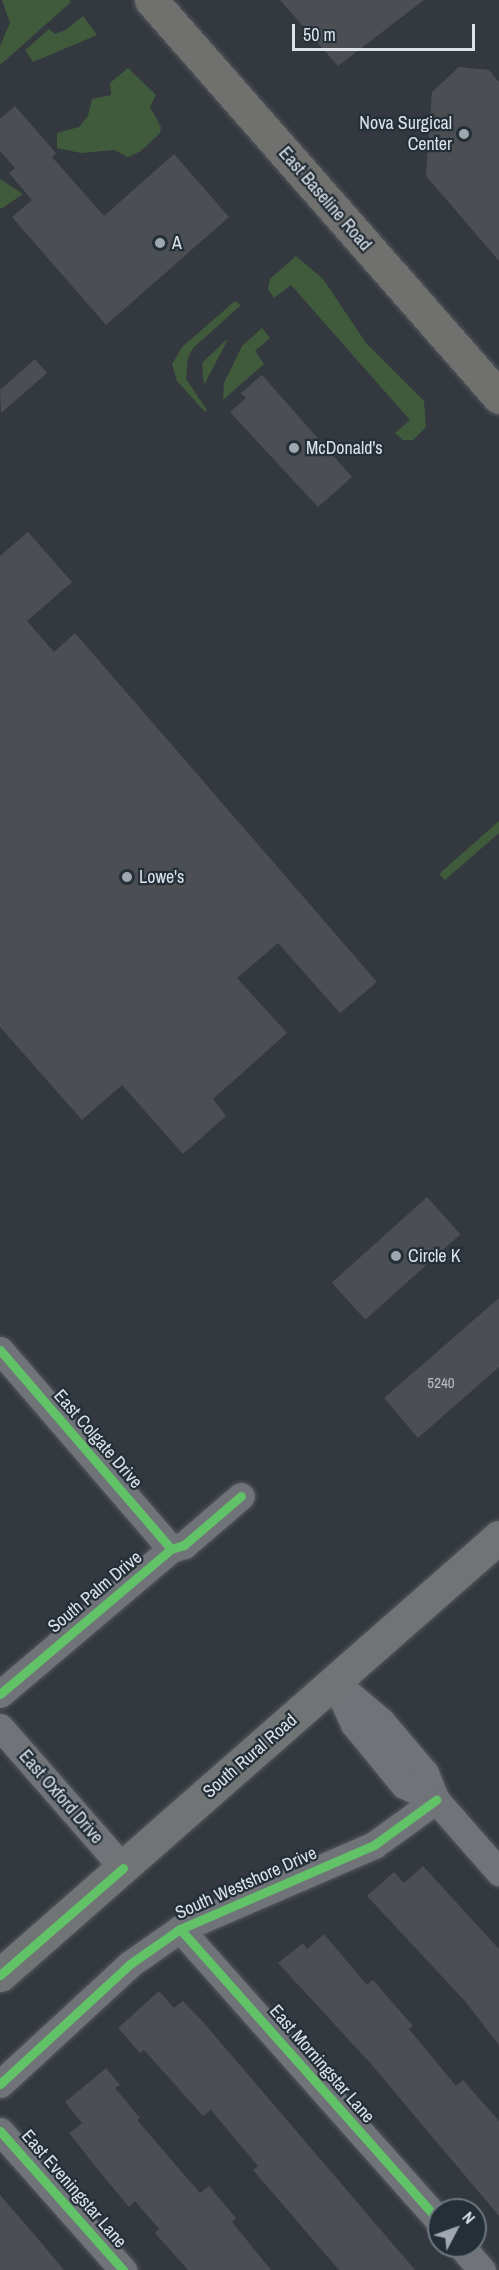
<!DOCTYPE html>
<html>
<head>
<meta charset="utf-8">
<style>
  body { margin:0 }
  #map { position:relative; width:499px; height:2270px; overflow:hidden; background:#34393f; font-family:"Archivo Narrow",sans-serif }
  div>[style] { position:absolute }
  .green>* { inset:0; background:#405b3c }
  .building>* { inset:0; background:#4b4f54; transform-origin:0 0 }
  .roads { filter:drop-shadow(0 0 2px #52575c) drop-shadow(0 0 2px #52575c) }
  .minor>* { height:27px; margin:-13.5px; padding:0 13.5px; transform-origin:13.5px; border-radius:13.5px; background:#707479 }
  .secondary>* { height:33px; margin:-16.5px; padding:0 16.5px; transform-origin:16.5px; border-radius:16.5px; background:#717474 }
  .primary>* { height:33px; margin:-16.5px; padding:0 16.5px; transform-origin:16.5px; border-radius:16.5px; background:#70716e }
  .cycleway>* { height:9px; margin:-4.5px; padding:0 4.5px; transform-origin:4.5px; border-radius:4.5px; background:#61c268 }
  .dots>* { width:16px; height:16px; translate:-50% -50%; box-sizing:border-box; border:3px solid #252f38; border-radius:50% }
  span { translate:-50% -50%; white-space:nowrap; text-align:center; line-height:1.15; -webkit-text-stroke:4.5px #252f38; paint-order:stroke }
  .number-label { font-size:15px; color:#b8bdc4 }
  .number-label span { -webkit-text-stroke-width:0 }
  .poi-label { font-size:18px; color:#dce2e9 }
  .right { translate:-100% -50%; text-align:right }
  .left { translate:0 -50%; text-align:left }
  .street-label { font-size:18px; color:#dce2e9 }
  .north { position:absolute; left:427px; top:2198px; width:60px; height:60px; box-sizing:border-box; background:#252f38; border:2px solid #6e777f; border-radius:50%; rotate:49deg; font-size:16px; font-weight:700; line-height:24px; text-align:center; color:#dce2e9 }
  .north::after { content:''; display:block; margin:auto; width:21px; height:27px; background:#a1a7ae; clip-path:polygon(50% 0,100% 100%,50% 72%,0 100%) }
  .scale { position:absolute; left:292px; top:24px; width:183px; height:27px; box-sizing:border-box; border:3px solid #dce2e9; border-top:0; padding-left:8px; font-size:18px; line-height:21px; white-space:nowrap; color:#dce2e9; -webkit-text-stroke:4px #252f38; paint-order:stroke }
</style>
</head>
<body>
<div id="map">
  <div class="green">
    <div style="clip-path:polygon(2px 0,69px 0,71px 2px,0 65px,0 46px,10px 23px)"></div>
    <div style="clip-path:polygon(83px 16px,97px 35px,33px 62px,25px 50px,49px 29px,55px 34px,66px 30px)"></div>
    <div style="clip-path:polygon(128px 68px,156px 95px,150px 107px,161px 127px,160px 133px,141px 151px,128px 157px,114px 150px,81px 153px,57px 148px,57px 133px,79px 127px,88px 116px,92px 99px,111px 95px,110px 83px)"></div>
    <div style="clip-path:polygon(0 179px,23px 194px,1px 209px,0 207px)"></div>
    <div style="clip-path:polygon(296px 256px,323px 279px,366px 343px,424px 401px,426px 427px,413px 440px,403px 440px,395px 433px,410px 420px,291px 285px,274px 298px,268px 289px,270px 279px)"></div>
    <div style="clip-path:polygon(235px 301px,241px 305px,193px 348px,188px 358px,186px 379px,207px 410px,205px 412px,177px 381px,172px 364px,182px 347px)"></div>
    <div style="clip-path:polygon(262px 328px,270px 338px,255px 351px,264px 364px,223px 400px,224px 383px,242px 346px)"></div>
    <div style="clip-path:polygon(226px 340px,227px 341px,204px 385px,202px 363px)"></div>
    <div style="clip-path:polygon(499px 821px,499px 833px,445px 880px,439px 874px)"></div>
  </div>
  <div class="building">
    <div style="clip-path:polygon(280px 0,424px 0,338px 66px)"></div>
    <div style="clip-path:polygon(459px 67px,489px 70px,499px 82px,499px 261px,426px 176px,432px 92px)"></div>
    <div style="clip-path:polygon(15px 106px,56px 153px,52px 157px,104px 216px,174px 154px,229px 217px,106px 325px,12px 217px,32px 200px,9px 173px,15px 168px,0 151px,0 119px)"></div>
    <div style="clip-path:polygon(35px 359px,47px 373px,1px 413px,0 390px)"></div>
    <div style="clip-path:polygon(262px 375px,352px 477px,318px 507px,230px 412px,246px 398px,241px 393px)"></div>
    <div style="clip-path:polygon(28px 532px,72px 582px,27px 621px,54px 652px,75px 633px,377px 982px,340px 1013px,278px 943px,237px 978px,287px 1033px,213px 1099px,226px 1116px,183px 1154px,122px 1085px,82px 1120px,0 1027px,0 556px)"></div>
    <div style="left:427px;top:1197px;width:50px;height:128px;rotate:48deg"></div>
    <div style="clip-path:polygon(499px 1298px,499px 1367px,418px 1438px,384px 1398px)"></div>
    <div style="clip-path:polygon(423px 1866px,499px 1949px,499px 2045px,464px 2000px,367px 1896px,394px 1872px,404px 1883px)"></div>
    <div style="clip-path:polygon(324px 1934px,367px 1985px,373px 1980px,413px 2026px,409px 2029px,456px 2086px,463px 2080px,499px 2121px,499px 2216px,371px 2064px,278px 1963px,303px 1943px,307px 1949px)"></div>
    <div style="clip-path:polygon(159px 1991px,174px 2008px,183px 2001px,204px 2023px,415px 2270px,339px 2270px,253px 2170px,258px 2166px,211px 2110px,203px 2116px,144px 2050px,140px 2053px,118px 2028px)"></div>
    <div style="clip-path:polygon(106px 2068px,120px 2085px,115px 2088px,140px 2118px,137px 2120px,200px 2193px,209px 2186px,236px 2218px,232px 2222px,271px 2270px,188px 2270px,155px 2233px,159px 2229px,135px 2201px,129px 2207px,103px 2176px,69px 2133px,82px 2123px,65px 2102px)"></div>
    <div style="clip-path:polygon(0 2195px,27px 2226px,64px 2270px,0 2270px)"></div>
  </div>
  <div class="roads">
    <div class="minor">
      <div style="left:0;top:1350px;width:262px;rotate:49.3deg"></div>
      <div style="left:335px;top:1682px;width:60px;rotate:40.3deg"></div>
      <div style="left:381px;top:1721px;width:68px;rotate:49.8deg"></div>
      <div style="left:425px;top:1773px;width:29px;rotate:68deg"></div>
      <div style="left:436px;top:1800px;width:96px;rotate:48.8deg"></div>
      <div style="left:337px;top:1687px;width:41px;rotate:65.3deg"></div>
      <div style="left:354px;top:1724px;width:79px;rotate:50.7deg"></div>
      <div style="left:404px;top:1785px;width:35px;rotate:25deg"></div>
      <div style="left:0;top:1694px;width:224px;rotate:-40.3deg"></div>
      <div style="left:171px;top:1549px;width:14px;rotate:-17deg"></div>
      <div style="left:184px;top:1545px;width:75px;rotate:-40.7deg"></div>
      <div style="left:0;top:1727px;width:187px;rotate:48.9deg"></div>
      <div style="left:180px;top:1929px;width:390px;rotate:48.4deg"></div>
      <div style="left:0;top:2084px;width:177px;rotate:-42.7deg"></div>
      <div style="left:130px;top:1964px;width:61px;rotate:-35deg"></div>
      <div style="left:180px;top:1929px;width:211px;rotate:-23.4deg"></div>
      <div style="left:374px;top:1845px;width:77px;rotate:-36deg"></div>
      <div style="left:0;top:2131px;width:186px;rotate:48.5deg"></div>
      <div style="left:461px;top:2246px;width:32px;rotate:49deg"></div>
    </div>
    <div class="secondary">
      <div style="left:0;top:1975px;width:664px;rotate:-41.28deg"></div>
    </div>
    <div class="primary">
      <div style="left:151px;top:0;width:528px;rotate:48.76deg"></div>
    </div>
  </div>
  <div class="cycleway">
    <div style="left:0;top:1350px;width:262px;rotate:49.3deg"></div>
    <div style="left:0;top:1694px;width:224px;rotate:-40.3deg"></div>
    <div style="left:171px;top:1549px;width:14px;rotate:-17deg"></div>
    <div style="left:184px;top:1545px;width:75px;rotate:-40.7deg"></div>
    <div style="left:180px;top:1929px;width:390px;rotate:48.4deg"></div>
    <div style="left:0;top:1975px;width:163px;rotate:-41deg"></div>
    <div style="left:0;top:2084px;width:177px;rotate:-42.7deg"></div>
    <div style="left:130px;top:1964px;width:61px;rotate:-35deg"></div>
    <div style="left:180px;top:1929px;width:211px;rotate:-23.4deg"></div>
    <div style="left:374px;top:1845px;width:77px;rotate:-36deg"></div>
    <div style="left:0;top:2131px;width:186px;rotate:48.5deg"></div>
  </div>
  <div class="dots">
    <div style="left:464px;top:134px;background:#a1a7ae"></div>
    <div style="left:160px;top:243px;background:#a1a7ae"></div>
    <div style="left:294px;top:448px;background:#a1a7ae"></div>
    <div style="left:127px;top:877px;background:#a1a7ae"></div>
    <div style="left:396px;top:1256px;background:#a1a7ae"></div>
  </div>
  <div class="number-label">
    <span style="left:441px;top:1383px">5240</span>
  </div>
  <div class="poi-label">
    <span class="right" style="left:452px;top:134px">Nova Surgical<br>Center</span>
    <span class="left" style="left:172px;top:243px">A</span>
    <span class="left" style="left:306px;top:448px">McDonald's</span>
    <span class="left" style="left:139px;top:877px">Lowe's</span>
    <span class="left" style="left:408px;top:1256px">Circle K</span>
  </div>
  <div class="street-label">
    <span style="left:325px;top:199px;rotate:49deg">East Baseline Road</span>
    <span style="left:98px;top:1439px;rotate:49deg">East Colgate Drive</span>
    <span style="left:95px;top:1592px;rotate:-40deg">South Palm Drive</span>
    <span style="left:250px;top:1756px;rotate:-41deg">South Rural Road</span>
    <span style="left:61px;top:1797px;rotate:49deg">East Oxford Drive</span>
    <span style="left:246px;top:1883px;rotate:-24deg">South Westshore Drive</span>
    <span style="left:322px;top:2064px;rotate:49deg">East Morningstar Lane</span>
    <span style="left:74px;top:2189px;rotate:49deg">East Eveningstar Lane</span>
  </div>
  <div class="north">N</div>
  <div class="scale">50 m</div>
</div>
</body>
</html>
